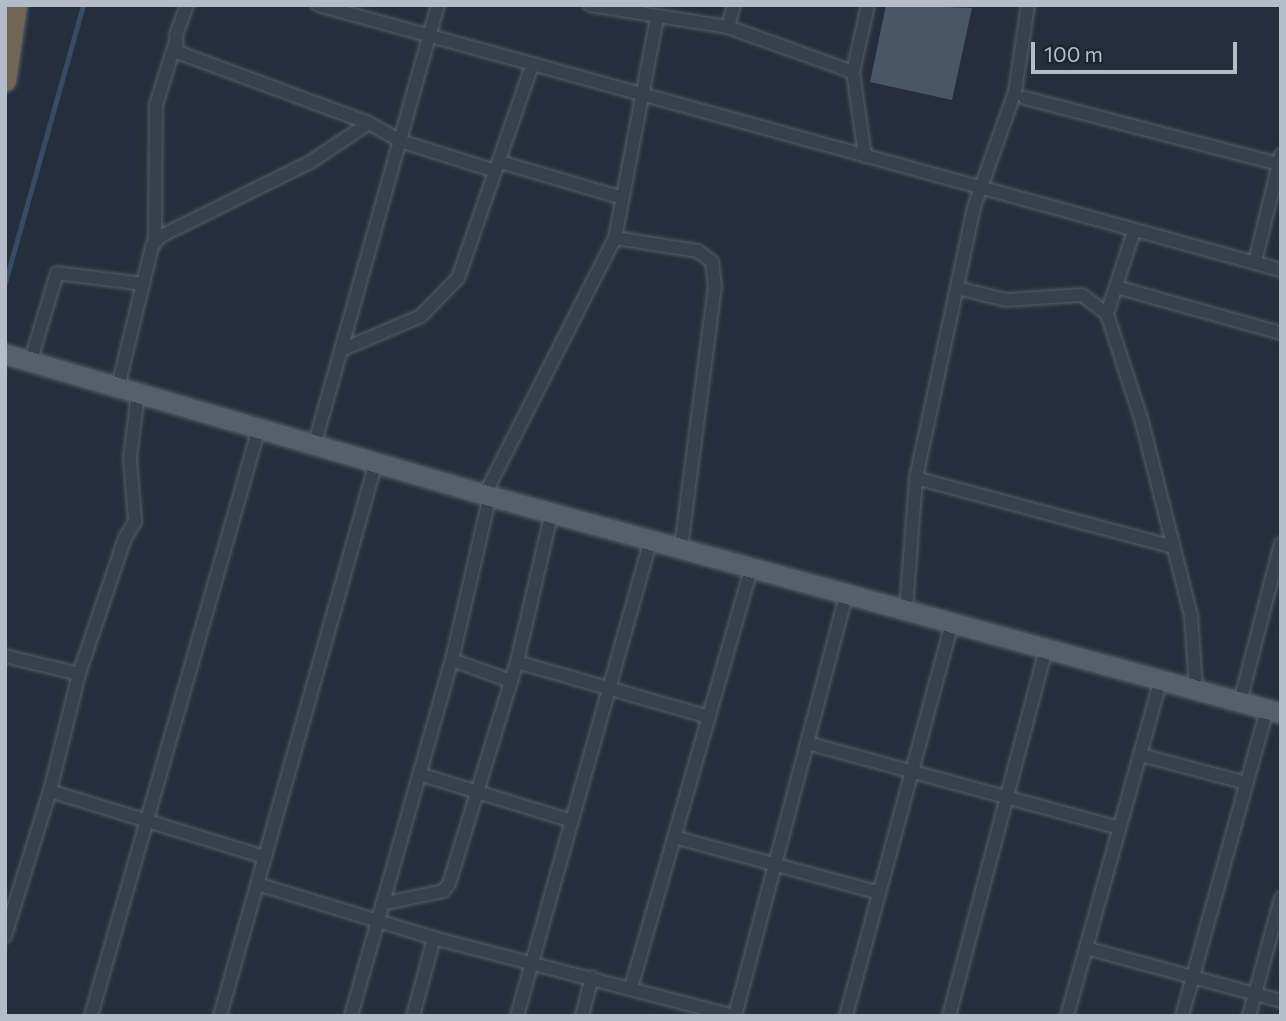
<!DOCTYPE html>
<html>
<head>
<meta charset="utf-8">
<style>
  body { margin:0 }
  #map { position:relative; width:1286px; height:1021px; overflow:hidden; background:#232f3c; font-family:Commissioner,sans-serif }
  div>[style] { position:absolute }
  .stream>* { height:4.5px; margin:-2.25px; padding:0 2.25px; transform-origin:2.25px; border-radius:2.25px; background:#374c63 }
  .building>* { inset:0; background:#495665 }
  .roads { filter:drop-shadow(0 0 2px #555f6a) drop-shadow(0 0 2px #555f6a) }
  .street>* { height:12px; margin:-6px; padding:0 6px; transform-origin:6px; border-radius:6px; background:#37414c }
  .primary>* { height:19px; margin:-9.5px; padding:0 9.5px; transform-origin:9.5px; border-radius:9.5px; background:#55606c }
  .highway>* { height:21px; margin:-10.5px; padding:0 10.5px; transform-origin:10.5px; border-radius:10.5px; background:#726554 }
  span { translate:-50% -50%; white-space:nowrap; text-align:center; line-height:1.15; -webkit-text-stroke:7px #1c2631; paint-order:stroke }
  .frame { position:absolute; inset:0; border:7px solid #b3bcc8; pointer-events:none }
  .scale { position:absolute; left:1031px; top:42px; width:206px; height:32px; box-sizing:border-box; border:4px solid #b3bcc8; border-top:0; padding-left:9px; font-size:21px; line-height:24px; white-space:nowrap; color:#b3bcc8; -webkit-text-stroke:5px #1c2631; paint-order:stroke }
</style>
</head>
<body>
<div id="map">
  <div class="stream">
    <div style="left:5px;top:283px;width:289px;rotate:-74.3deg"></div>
  </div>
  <div class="building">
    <div style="clip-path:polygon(886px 5px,972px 8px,952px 100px,870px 82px)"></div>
  </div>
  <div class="roads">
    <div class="street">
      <div style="left:187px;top:5px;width:33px;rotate:110deg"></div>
      <div style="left:176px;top:36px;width:16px;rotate:86deg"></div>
      <div style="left:177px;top:52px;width:205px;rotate:20.3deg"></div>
      <div style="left:318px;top:5px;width:999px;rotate:15.39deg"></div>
      <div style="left:590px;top:5px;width:140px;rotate:9.1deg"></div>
      <div style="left:728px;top:27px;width:133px;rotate:19.8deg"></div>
      <div style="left:728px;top:27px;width:23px;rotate:-75deg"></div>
      <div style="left:1025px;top:98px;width:262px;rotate:14.6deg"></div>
      <div style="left:865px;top:156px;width:85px;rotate:-98.1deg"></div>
      <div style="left:853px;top:72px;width:69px;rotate:-77.4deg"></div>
      <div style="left:500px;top:162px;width:128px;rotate:16.3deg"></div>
      <div style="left:615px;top:238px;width:84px;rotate:8.9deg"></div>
      <div style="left:698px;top:251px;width:18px;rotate:38deg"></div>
      <div style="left:712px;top:262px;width:24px;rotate:83deg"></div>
      <div style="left:715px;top:286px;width:264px;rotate:97.4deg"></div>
      <div style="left:155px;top:240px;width:135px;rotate:-89.6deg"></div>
      <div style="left:156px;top:105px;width:64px;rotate:-72.7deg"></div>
      <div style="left:1255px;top:262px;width:110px;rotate:-76.3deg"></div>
      <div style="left:1116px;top:287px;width:171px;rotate:15.6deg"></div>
      <div style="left:957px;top:288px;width:50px;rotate:13.8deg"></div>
      <div style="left:1006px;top:300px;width:76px;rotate:-3.8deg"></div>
      <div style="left:1082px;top:295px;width:31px;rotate:37deg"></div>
      <div style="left:1107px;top:314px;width:114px;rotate:72deg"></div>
      <div style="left:1142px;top:422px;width:199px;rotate:75.8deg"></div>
      <div style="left:1191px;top:615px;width:74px;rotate:86.1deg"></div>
      <div style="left:1107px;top:314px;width:87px;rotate:-72deg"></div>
      <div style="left:341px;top:350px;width:87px;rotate:-23deg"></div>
      <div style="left:421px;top:316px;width:53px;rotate:-45.8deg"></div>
      <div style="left:458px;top:278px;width:225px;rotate:-70.8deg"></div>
      <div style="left:30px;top:363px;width:94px;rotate:-73.3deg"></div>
      <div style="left:57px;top:273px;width:87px;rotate:7.3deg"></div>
      <div style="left:118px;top:387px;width:145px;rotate:-76.4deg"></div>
      <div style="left:152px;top:246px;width:13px;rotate:-48deg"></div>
      <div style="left:161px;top:236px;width:165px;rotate:-26.3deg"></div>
      <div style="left:309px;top:163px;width:72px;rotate:-33.7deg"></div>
      <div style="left:369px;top:123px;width:36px;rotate:30deg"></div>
      <div style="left:400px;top:141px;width:100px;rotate:17.5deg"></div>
      <div style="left:314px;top:446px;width:458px;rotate:-74.3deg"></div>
      <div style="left:916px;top:478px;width:263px;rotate:15deg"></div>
      <div style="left:485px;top:494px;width:287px;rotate:-63.1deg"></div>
      <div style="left:615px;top:238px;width:225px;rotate:-79.2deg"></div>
      <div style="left:906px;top:609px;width:131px;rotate:-85.6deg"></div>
      <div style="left:916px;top:478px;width:277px;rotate:-77.9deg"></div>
      <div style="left:974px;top:207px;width:122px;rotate:-70.4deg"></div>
      <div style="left:1015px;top:92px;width:88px;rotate:-81.5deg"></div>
      <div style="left:5px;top:656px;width:76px;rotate:13.7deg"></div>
      <div style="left:452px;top:660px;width:63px;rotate:19.6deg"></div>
      <div style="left:517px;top:662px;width:200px;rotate:16deg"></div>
      <div style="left:1240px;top:702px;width:163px;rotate:-75.5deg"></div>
      <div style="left:807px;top:743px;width:323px;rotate:15.2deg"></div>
      <div style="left:1141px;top:755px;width:109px;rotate:14.9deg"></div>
      <div style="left:419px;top:774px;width:160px;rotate:17.1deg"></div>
      <div style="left:50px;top:791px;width:225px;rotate:17.1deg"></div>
      <div style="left:674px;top:837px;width:209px;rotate:15.2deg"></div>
      <div style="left:257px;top:884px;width:185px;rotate:17deg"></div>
      <div style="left:434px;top:938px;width:309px;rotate:14.6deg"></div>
      <div style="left:382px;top:904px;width:62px;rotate:-12deg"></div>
      <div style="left:443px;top:891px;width:9px;rotate:-49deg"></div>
      <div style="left:449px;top:884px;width:232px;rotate:-73deg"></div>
      <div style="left:517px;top:662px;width:154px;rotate:-76.9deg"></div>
      <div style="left:5px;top:936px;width:152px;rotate:-72.8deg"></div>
      <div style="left:50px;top:791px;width:121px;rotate:-76.1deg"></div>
      <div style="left:79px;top:674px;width:144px;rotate:-71.3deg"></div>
      <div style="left:125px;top:538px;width:19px;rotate:-58deg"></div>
      <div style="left:135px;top:522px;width:64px;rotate:-94.5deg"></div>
      <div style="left:130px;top:458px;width:65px;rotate:-83deg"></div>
      <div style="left:1086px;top:948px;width:202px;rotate:15.2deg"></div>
      <div style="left:631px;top:988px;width:438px;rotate:-74deg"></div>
      <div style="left:91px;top:1016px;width:612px;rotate:-74.05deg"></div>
      <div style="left:220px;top:1016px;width:576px;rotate:-74.27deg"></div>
      <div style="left:351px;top:1016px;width:370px;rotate:-74.2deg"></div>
      <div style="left:452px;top:660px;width:168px;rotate:-77deg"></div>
      <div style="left:413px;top:1016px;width:81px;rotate:-74.9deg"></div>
      <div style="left:517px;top:1016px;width:496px;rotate:-74.3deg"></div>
      <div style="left:582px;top:1016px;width:40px;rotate:-75.6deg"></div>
      <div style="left:735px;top:1016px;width:438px;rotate:-75.2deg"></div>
      <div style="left:846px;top:1016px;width:408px;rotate:-74.9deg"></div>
      <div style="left:949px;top:1016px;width:381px;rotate:-75.2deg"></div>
      <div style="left:1067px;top:1016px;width:349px;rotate:-74.4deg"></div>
      <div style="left:1182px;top:1016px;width:319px;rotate:-74.5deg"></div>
      <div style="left:1249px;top:1016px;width:122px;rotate:-74.8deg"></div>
    </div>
    <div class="primary">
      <div style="left:5px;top:354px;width:505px;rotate:16.32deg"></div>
      <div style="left:490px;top:496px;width:820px;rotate:15.34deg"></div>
    </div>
    <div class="highway">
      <div style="left:5px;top:80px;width:76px;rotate:-81.7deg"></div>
    </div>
  </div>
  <div class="frame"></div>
  <div class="scale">100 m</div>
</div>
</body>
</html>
